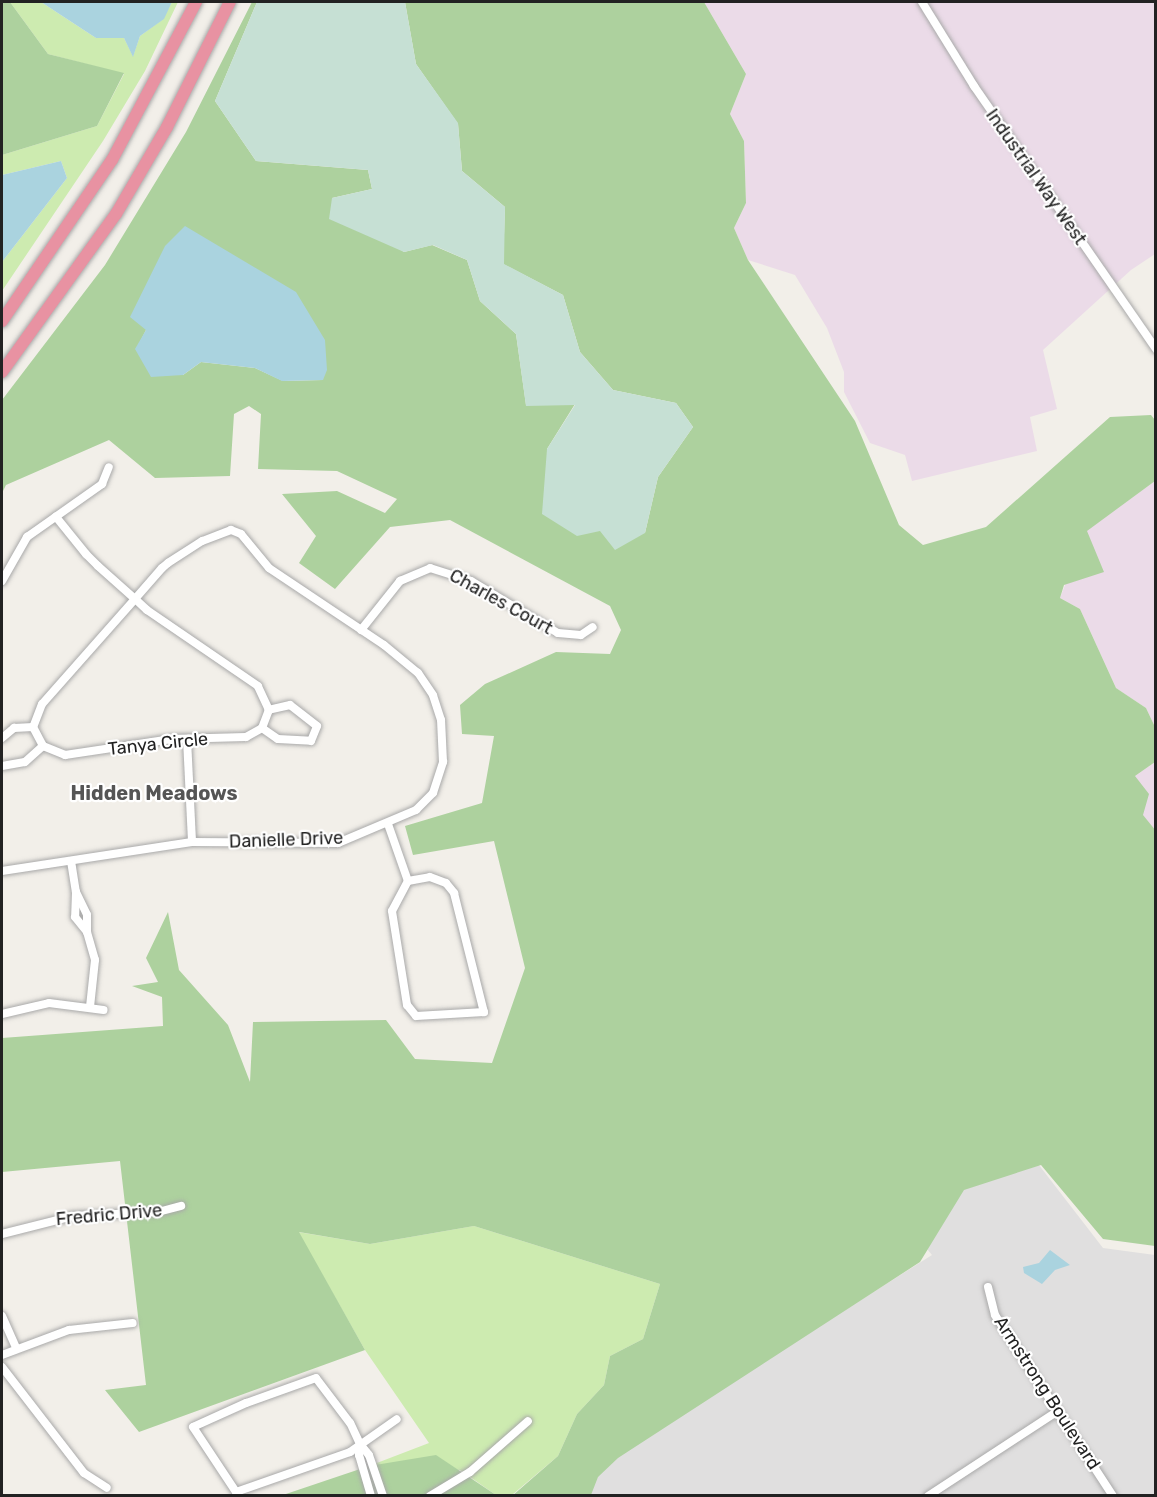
<!DOCTYPE html>
<html>
<head>
<meta charset="utf-8">
<style>
  body { margin:0 }
  #map { position:relative; width:1157px; height:1497px; overflow:hidden; background:#f2efe9; font-family:Rubik,sans-serif }
  div>[style] { position:absolute }
  .residential>* { inset:0; background:#e0dfdf }
  .industrial>* { inset:0; background:#ebdbe8 }
  .grass>* { inset:0; background:#cdebb0 }
  .forest>* { inset:0; background:#add19e }
  .wetland>* { inset:0; background:#c6e0d4 }
  .water>* { inset:0; background:#aad3df }
  .roads { filter:drop-shadow(0 0 2px #a9a9a9) drop-shadow(0 0 2px #a9a9a9) }
  .minor>* { height:8px; margin:-4px; padding:0 4px; transform-origin:4px; border-radius:4px; background:#fff }
  .highway>* { height:12px; margin:-6px; padding:0 6px; transform-origin:6px; border-radius:6px; background:#e892a2 }
  span { translate:-50% -50%; white-space:nowrap; text-align:center; line-height:1.15; -webkit-text-stroke:4.5px #fff; paint-order:stroke }
  .street-label { font-size:18px; color:#222 }
  .neighbourhood-label { font-size:20px; color:#555; font-weight:700 }
  .frame { position:absolute; inset:0; border:3px solid #222; pointer-events:none }
</style>
</head>
<body>
<div id="map">
  <div class="residential">
    <div style="clip-path:polygon(1025px 1147px,1103px 1248px,1155px 1255px,1155px 1495px,577px 1496px,595px 1468px,932px 1255px,908px 1226px)"></div>
  </div>
  <div class="industrial">
    <div style="clip-path:polygon(704px 2px,1155px 2px,1155px 254px,1131px 270px,1043px 350px,1057px 409px,1030px 417px,1037px 451px,912px 481px,905px 455px,870px 443px,844px 392px,844px 372px,827px 328px,795px 275px,748px 260px,734px 228px,746px 203px,744px 141px,730px 114px,746px 74px)"></div>
    <div style="clip-path:polygon(1155px 481px,1155px 727px,1146px 708px,1116px 688px,1080px 609px,1060px 598px,1086px 531px)"></div>
    <div style="clip-path:polygon(1155px 762px,1155px 831px,1142px 815px,1135px 776px)"></div>
  </div>
  <div class="grass">
    <div style="clip-path:polygon(10px 2px,41px 2px,96px 38px,124px 38px,133px 56px,140px 36px,163px 19px,172px 2px,178px 2px,145px 71px,103px 141px,2px 291px,2px 262px,67px 178px,61px 161px,2px 175px,2px 155px,97px 126px,124px 74px,48px 54px)"></div>
    <div style="clip-path:polygon(474px 1226px,660px 1284px,643px 1339px,610px 1356px,604px 1385px,577px 1414px,558px 1456px,512px 1495px,496px 1495px,460px 1470px,369px 1466px,429px 1443px,365px 1350px,298px 1232px,370px 1244px)"></div>
  </div>
  <div class="forest">
    <div style="clip-path:polygon(2px 2px,10px 2px,48px 54px,124px 73px,97px 126px,2px 155px)"></div>
    <div style="clip-path:polygon(evenodd,252px 2px,257px 2px,215px 101px,256px 161px,368px 170px,372px 189px,332px 198px,404px 252px,432px 245px,467px 260px,480px 301px,516px 334px,526px 405px,575px 404px,547px 449px,600px 531px,645px 533px,658px 477px,693px 427px,676px 403px,613px 390px,580px 352px,563px 295px,503px 264px,505px 207px,462px 171px,458px 124px,416px 64px,405px 2px,704px 2px,746px 74px,730px 114px,744px 141px,746px 203px,734px 228px,748px 260px,855px 421px,899px 525px,923px 545px,986px 527px,1110px 417px,1151px 415px,1155px 420px,1155px 481px,1087px 531px,1104px 572px,1064px 585px,1060px 598px,1080px 609px,1116px 688px,1146px 708px,1155px 727px,1155px 762px,1135px 776px,1149px 794px,1143px 815px,1156px 831px,1155px 1246px,1103px 1239px,1041px 1165px,964px 1190px,920px 1262px,618px 1458px,598px 1477px,591px 1495px,512px 1496px,558px 1456px,577px 1414px,604px 1385px,610px 1356px,643px 1339px,660px 1284px,474px 1226px,370px 1244px,299px 1232px,365px 1350px,139px 1432px,105px 1390px,146px 1385px,120px 1161px,2px 1172px,2px 1038px,163px 1026px,162px 997px,132px 986px,158px 982px,146px 958px,168px 912px,179px 970px,228px 1025px,250px 1082px,253px 1022px,386px 1020px,415px 1059px,492px 1063px,525px 968px,494px 841px,413px 855px,405px 826px,482px 803px,494px 736px,462px 734px,460px 705px,485px 684px,556px 652px,610px 654px,621px 630px,610px 606px,450px 520px,390px 527px,335px 589px,299px 563px,316px 536px,282px 494px,337px 491px,385px 513px,397px 499px,337px 471px,258px 469px,261px 414px,249px 406px,234px 414px,230px 476px,155px 478px,109px 440px,6px 485px,2px 493px,2px 400px,105px 265px,186px 132px,252px 2px,146px 330px,323px 380px,283px 381px,255px 368px,201px 362px,183px 375px,136px 350px,146px 330px)"></div>
    <div style="clip-path:polygon(436px 1455px,496px 1495px,280px 1496px,369px 1466px)"></div>
  </div>
  <div class="wetland">
    <div style="clip-path:polygon(257px 2px,405px 2px,416px 64px,458px 123px,462px 171px,505px 207px,504px 264px,563px 295px,580px 352px,613px 390px,676px 403px,693px 427px,658px 477px,645px 533px,615px 550px,600px 531px,577px 536px,542px 514px,547px 449px,575px 405px,526px 406px,516px 334px,480px 301px,467px 260px,433px 245px,404px 252px,329px 219px,332px 198px,372px 189px,368px 170px,256px 161px,215px 101px)"></div>
  </div>
  <div class="water">
    <div style="clip-path:polygon(41px 2px,172px 2px,164px 19px,140px 36px,133px 57px,124px 38px,96px 38px)"></div>
    <div style="clip-path:polygon(61px 161px,67px 178px,2px 262px,2px 175px)"></div>
    <div style="clip-path:polygon(185px 226px,296px 292px,325px 340px,327px 370px,323px 380px,282px 381px,255px 368px,201px 362px,183px 375px,151px 377px,135px 349px,146px 330px,130px 317px,165px 246px)"></div>
    <div style="clip-path:polygon(1050px 1250px,1070px 1265px,1055px 1270px,1042px 1284px,1024px 1273px,1023px 1267px,1039px 1263px)"></div>
  </div>
  <div class="roads">
    <div class="minor">
      <div style="left:922px;top:2px;width:99px;rotate:58.2deg"></div>
      <div style="left:974px;top:86px;width:320px;rotate:55.3deg"></div>
      <div style="left:2px;top:581px;width:51px;rotate:-60.4deg"></div>
      <div style="left:27px;top:537px;width:92px;rotate:-35.2deg"></div>
      <div style="left:102px;top:484px;width:18px;rotate:-68deg"></div>
      <div style="left:361px;top:630px;width:63px;rotate:-51.5deg"></div>
      <div style="left:400px;top:581px;width:33px;rotate:-23deg"></div>
      <div style="left:430px;top:568px;width:43px;rotate:17.6deg"></div>
      <div style="left:471px;top:581px;width:101px;rotate:30.9deg"></div>
      <div style="left:558px;top:633px;width:23px;rotate:5deg"></div>
      <div style="left:581px;top:635px;width:14px;rotate:-34deg"></div>
      <div style="left:262px;top:728px;width:19px;rotate:35deg"></div>
      <div style="left:278px;top:739px;width:33px;rotate:3deg"></div>
      <div style="left:311px;top:741px;width:16px;rotate:-68deg"></div>
      <div style="left:317px;top:726px;width:34px;rotate:-142deg"></div>
      <div style="left:290px;top:705px;width:22px;rotate:167deg"></div>
      <div style="left:2px;top:738px;width:16px;rotate:-40deg"></div>
      <div style="left:14px;top:728px;width:19px;rotate:-3deg"></div>
      <div style="left:187px;top:739px;width:103px;rotate:87.2deg"></div>
      <div style="left:2px;top:766px;width:23px;rotate:-10deg"></div>
      <div style="left:25px;top:762px;width:24px;rotate:-42deg"></div>
      <div style="left:388px;top:824px;width:60px;rotate:70.7deg"></div>
      <div style="left:71px;top:861px;width:31px;rotate:81deg"></div>
      <div style="left:76px;top:892px;width:25px;rotate:64deg"></div>
      <div style="left:87px;top:915px;width:17px;rotate:90deg"></div>
      <div style="left:2px;top:871px;width:192px;rotate:-8.7deg"></div>
      <div style="left:192px;top:842px;width:146px;rotate:0.4deg"></div>
      <div style="left:338px;top:843px;width:85px;rotate:-22.9deg"></div>
      <div style="left:416px;top:810px;width:24px;rotate:-45deg"></div>
      <div style="left:433px;top:793px;width:33px;rotate:-72deg"></div>
      <div style="left:443px;top:762px;width:42px;rotate:-92.7deg"></div>
      <div style="left:441px;top:720px;width:26px;rotate:-108deg"></div>
      <div style="left:433px;top:695px;width:27px;rotate:-124deg"></div>
      <div style="left:418px;top:673px;width:44px;rotate:-140.5deg"></div>
      <div style="left:384px;top:645px;width:138px;rotate:-146.2deg"></div>
      <div style="left:269px;top:568px;width:44px;rotate:-129.5deg"></div>
      <div style="left:241px;top:534px;width:11px;rotate:-158deg"></div>
      <div style="left:231px;top:530px;width:31px;rotate:159deg"></div>
      <div style="left:202px;top:541px;width:40px;rotate:147.1deg"></div>
      <div style="left:168px;top:563px;width:8px;rotate:140deg"></div>
      <div style="left:162px;top:568px;width:41px;rotate:131.1deg"></div>
      <div style="left:135px;top:599px;width:140px;rotate:131.5deg"></div>
      <div style="left:42px;top:704px;width:25px;rotate:111deg"></div>
      <div style="left:33px;top:727px;width:21px;rotate:62deg"></div>
      <div style="left:43px;top:746px;width:24px;rotate:22deg"></div>
      <div style="left:65px;top:755px;width:108px;rotate:-8.5deg"></div>
      <div style="left:172px;top:739px;width:74px;rotate:-1.5deg"></div>
      <div style="left:246px;top:737px;width:18px;rotate:-29deg"></div>
      <div style="left:262px;top:728px;width:19px;rotate:-69deg"></div>
      <div style="left:269px;top:710px;width:26px;rotate:-115deg"></div>
      <div style="left:258px;top:686px;width:135px;rotate:-145.6deg"></div>
      <div style="left:147px;top:610px;width:16px;rotate:-137deg"></div>
      <div style="left:135px;top:599px;width:50px;rotate:-138.3deg"></div>
      <div style="left:98px;top:566px;width:17px;rotate:-135deg"></div>
      <div style="left:86px;top:554px;width:48px;rotate:-129deg"></div>
      <div style="left:430px;top:877px;width:17px;rotate:21deg"></div>
      <div style="left:446px;top:883px;width:13px;rotate:51deg"></div>
      <div style="left:454px;top:893px;width:123px;rotate:75.9deg"></div>
      <div style="left:484px;top:1012px;width:68px;rotate:176.6deg"></div>
      <div style="left:416px;top:1016px;width:14px;rotate:-129deg"></div>
      <div style="left:407px;top:1005px;width:95px;rotate:-99.1deg"></div>
      <div style="left:392px;top:911px;width:34px;rotate:-62deg"></div>
      <div style="left:408px;top:881px;width:22px;rotate:-10deg"></div>
      <div style="left:76px;top:892px;width:25px;rotate:92deg"></div>
      <div style="left:75px;top:917px;width:19px;rotate:51deg"></div>
      <div style="left:87px;top:932px;width:29px;rotate:74deg"></div>
      <div style="left:95px;top:960px;width:47px;rotate:96.1deg"></div>
      <div style="left:2px;top:1014px;width:48px;rotate:-13.2deg"></div>
      <div style="left:49px;top:1003px;width:55px;rotate:7.3deg"></div>
      <div style="left:2px;top:1234px;width:73px;rotate:-14.2deg"></div>
      <div style="left:73px;top:1216px;width:85px;rotate:-2.7deg"></div>
      <div style="left:158px;top:1212px;width:24px;rotate:-15deg"></div>
      <div style="left:988px;top:1287px;width:29px;rotate:76deg"></div>
      <div style="left:995px;top:1315px;width:216px;rotate:56.9deg"></div>
      <div style="left:2px;top:1316px;width:34px;rotate:66deg"></div>
      <div style="left:2px;top:1355px;width:72px;rotate:-20.5deg"></div>
      <div style="left:69px;top:1330px;width:64px;rotate:-6.2deg"></div>
      <div style="left:2px;top:1367px;width:134px;rotate:52.3deg"></div>
      <div style="left:84px;top:1473px;width:27px;rotate:33deg"></div>
      <div style="left:360px;top:1444px;width:23px;rotate:-115deg"></div>
      <div style="left:350px;top:1423px;width:56px;rotate:-127.1deg"></div>
      <div style="left:316px;top:1378px;width:74px;rotate:160.3deg"></div>
      <div style="left:246px;top:1403px;width:58px;rotate:155.6deg"></div>
      <div style="left:193px;top:1427px;width:78px;rotate:56.5deg"></div>
      <div style="left:236px;top:1492px;width:121px;rotate:-19.3deg"></div>
      <div style="left:350px;top:1452px;width:57px;rotate:-35.1deg"></div>
      <div style="left:371px;top:1496px;width:43px;rotate:-106.3deg"></div>
      <div style="left:359px;top:1455px;width:11px;rotate:-85deg"></div>
      <div style="left:360px;top:1444px;width:14px;rotate:51deg"></div>
      <div style="left:369px;top:1455px;width:43px;rotate:71.1deg"></div>
      <div style="left:430px;top:1496px;width:47px;rotate:-31deg"></div>
      <div style="left:470px;top:1472px;width:77px;rotate:-41.3deg"></div>
      <div style="left:928px;top:1496px;width:155px;rotate:-33.2deg"></div>
    </div>
    <div class="highway">
      <div style="left:2px;top:321px;width:195px;rotate:-55.7deg"></div>
      <div style="left:112px;top:160px;width:179px;rotate:-62deg"></div>
      <div style="left:2px;top:372px;width:195px;rotate:-54.2deg"></div>
      <div style="left:116px;top:214px;width:101px;rotate:-59.6deg"></div>
      <div style="left:167px;top:127px;width:140px;rotate:-63.3deg"></div>
    </div>
  </div>
  <div class="street-label">
    <span style="left:1036px;top:177px;rotate:55deg">Industrial Way West</span>
    <span style="left:501px;top:602px;rotate:29deg">Charles Court</span>
    <span style="left:158px;top:744px;rotate:-6deg">Tanya Circle</span>
    <span style="left:286px;top:840px;rotate:-2deg">Danielle Drive</span>
    <span style="left:109px;top:1215px;rotate:-5deg">Fredric Drive</span>
    <span style="left:1047px;top:1393px;rotate:57deg">Armstrong Boulevard</span>
  </div>
  <div class="neighbourhood-label">
    <span style="left:154px;top:793px">Hidden Meadows</span>
  </div>
  <div class="frame"></div>
</div>
</body>
</html>
